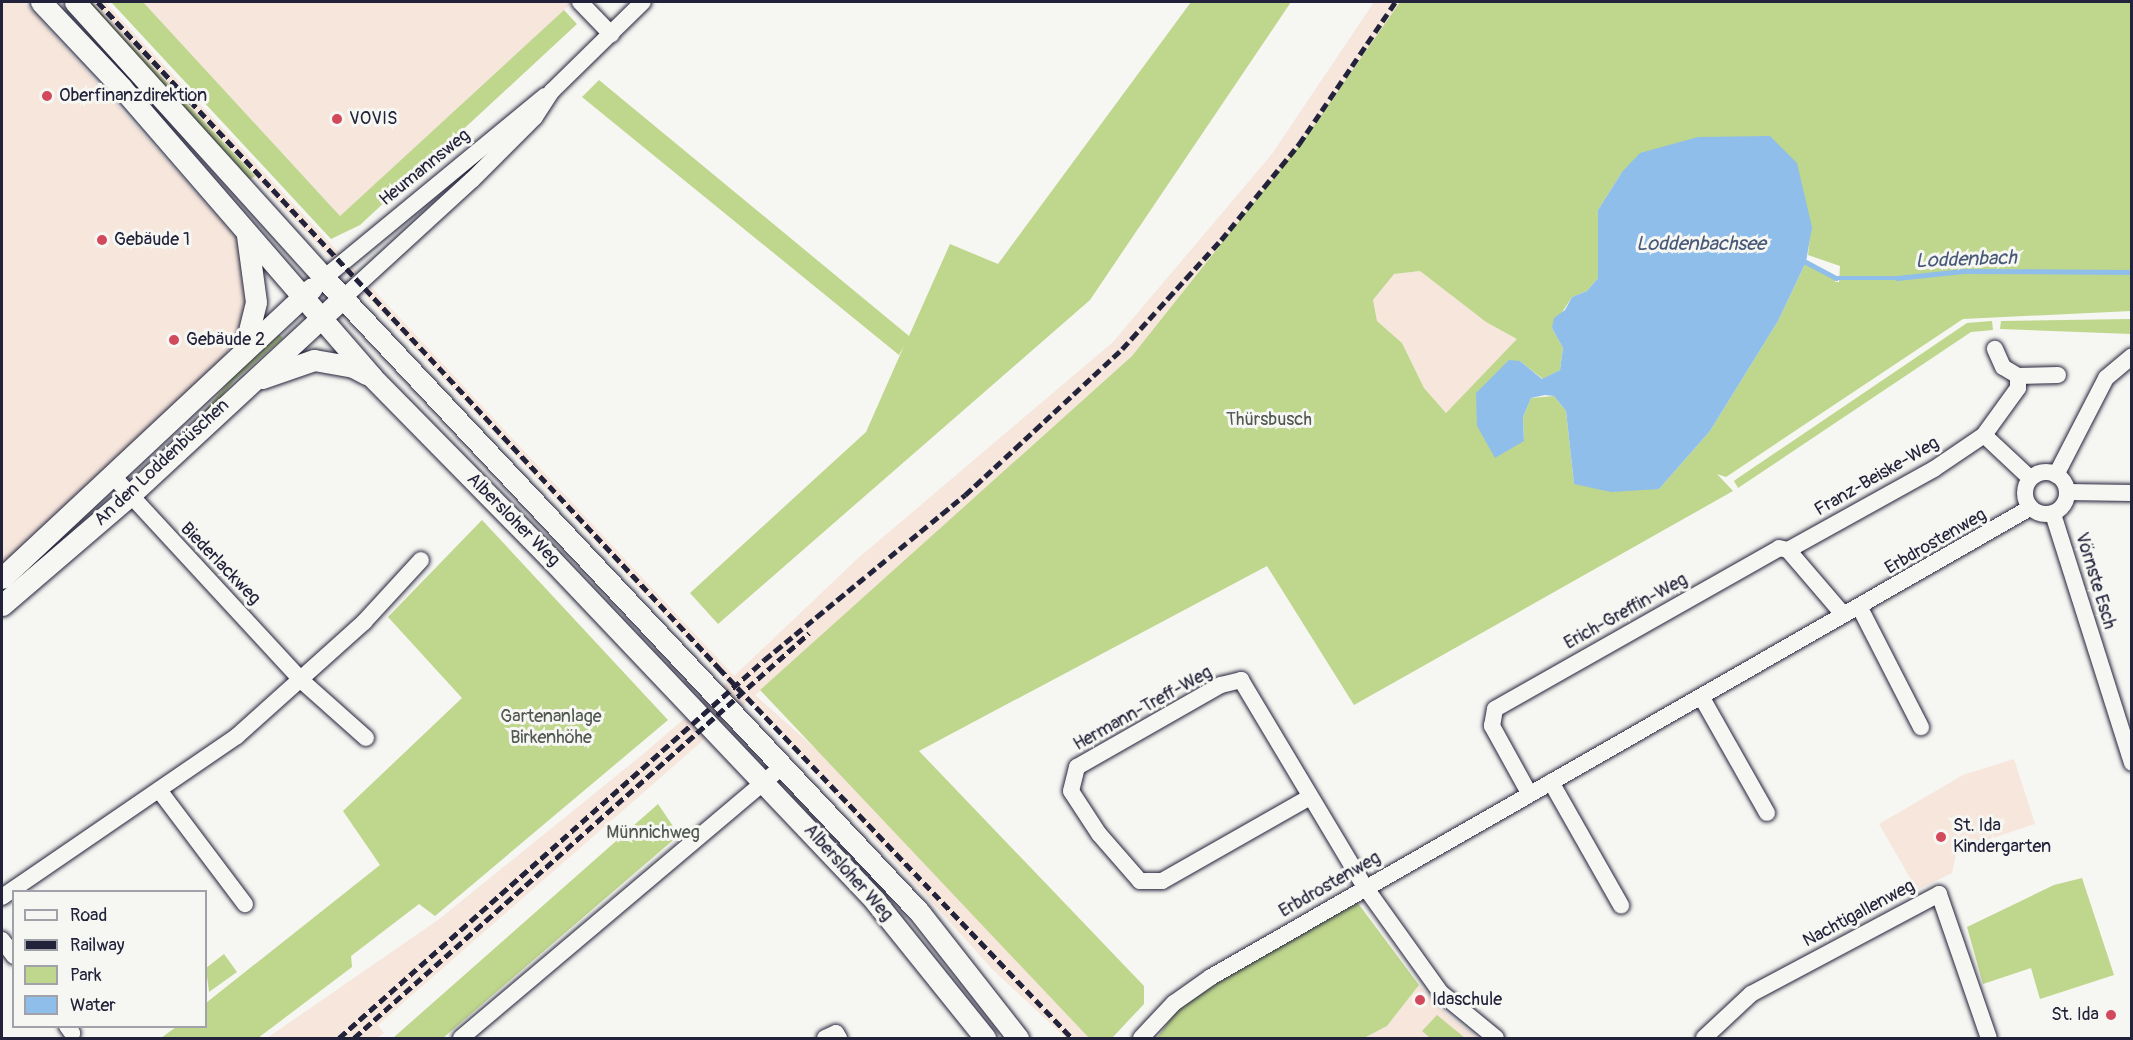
<!DOCTYPE html>
<html>
<head>
<meta charset="utf-8">
<style>
  body { margin:0 }
  #map { position:relative; width:2133px; height:1040px; overflow:hidden; background:#f6f6f2; font-family:Pangolin,sans-serif }
  div>[style] { position:absolute }
  .built>* { inset:0; background:#f6e6dc }
  .green>* { inset:0; background:#bfd68d }
  .water>* { inset:0; background:#8fbeea }
  .stream>* { height:4.5px; margin:-2.25px; padding:0 2.25px; transform-origin:2.25px; border-radius:2.25px; background:#8fbeea }
  .roads { filter:drop-shadow(0 0 2px #22223b) drop-shadow(0 0 2px #22223b) }
  .minor>* { height:16px; margin:-8px; padding:0 8px; transform-origin:8px; border-radius:8px; background:#f6f6f2 }
  .minor>.ring { margin:-8px; padding:0; box-sizing:content-box; background:none; border:16px solid #f6f6f2; border-radius:50% }
  .major>* { height:21px; margin:-10.5px; padding:0 10.5px; transform-origin:10.5px; border-radius:10.5px; background:#f6f6f2 }
  .rail>* { height:4.5px; margin-top:-2.25px; transform-origin:0; background:repeating-linear-gradient(90deg,#22223b 0 9px,transparent 0 13.5px) }
  .dots>* { width:16px; height:16px; translate:-50% -50%; box-sizing:border-box; border:3px solid #f6f6f2; border-radius:50% }
  span { translate:-50% -50%; white-space:nowrap; text-align:center; line-height:1.15; -webkit-text-stroke:6px #f6f6f2; paint-order:stroke }
  .poi-label { font-size:18px; color:#22223b }
  .left { translate:0 -50%; text-align:left }
  .right { translate:-100% -50%; text-align:right }
  .street-label { font-size:18px; color:#22223b }
  .park-label { font-size:18px; color:#515854 }
  .water-label { font-size:20px; color:#485978; font-style:italic }
  .frame { position:absolute; inset:0; border:3px solid #22223b; pointer-events:none }
  .legend { position:absolute; left:12px; top:890px; width:195px; height:138px; box-sizing:border-box; background:#f6f6f2; border:2px solid #a1a1a9; margin:0; padding:8px 10px; list-style:none; font-size:18px; color:#22223b }
  .legend li { display:flex; align-items:center; gap:12px; height:30px }
  .legend b { width:30px; border:2px solid #a1a1a9 }
</style>
</head>
<body>
<div id="map">
  <div class="built">
    <div style="clip-path:polygon(2px 2px,24px 2px,236px 237px,245px 272px,247px 313px,221px 364px,2px 568px)"></div>
    <div style="clip-path:polygon(91px 2px,105px 2px,734px 676px,856px 560px,1113px 342px,1272px 154px,1374px 2px,1400px 2px,1306px 137px,1132px 356px,755px 695px,826px 758px,1089px 1038px,1066px 1038px,994px 971px,749px 700px,378px 1025px,384px 1033px,377px 1038px,267px 1038px,438px 920px,642px 755px,727px 682px)"></div>
    <div style="clip-path:polygon(143px 2px,573px 2px,340px 216px)"></div>
    <div style="clip-path:polygon(1420px 271px,1486px 322px,1518px 339px,1446px 413px,1424px 388px,1402px 343px,1377px 321px,1373px 300px,1394px 274px)"></div>
    <div style="clip-path:polygon(2014px 759px,2035px 824px,1957px 850px,1952px 873px,1917px 890px,1879px 824px,1963px 775px)"></div>
    <div style="clip-path:polygon(1419px 985px,1448px 1015px,1478px 1038px,1364px 1038px,1387px 1026px)"></div>
  </div>
  <div class="green">
    <div style="clip-path:polygon(85px 2px,91px 2px,255px 176px,249px 180px)"></div>
    <div style="clip-path:polygon(111px 2px,143px 2px,340px 216px,564px 10px,577px 24px,360px 225px,331px 239px)"></div>
    <div style="clip-path:polygon(1191px 2px,1291px 2px,1090px 300px,718px 624px,690px 593px,866px 432px,904px 346px,899px 355px,582px 97px,599px 80px,909px 336px,950px 244px,998px 264px)"></div>
    <div style="clip-path:polygon(evenodd,1400px 2px,2131px 2px,2131px 311px,1963px 319px,1726px 477px,1717px 474px,1733px 491px,1354px 705px,1267px 566px,919px 751px,1144px 986px,1144px 1004px,1112px 1038px,1089px 1038px,760px 690px,1132px 356px,1306px 137px,1400px 2px,1622px 172px,1811px 227px,1808px 255px,1840px 266px,1839px 282px,1835px 282px,1836px 278px,1806px 262px,1778px 321px,1710px 431px,1659px 489px,1574px 484px,1566px 411px,1554px 396px,1531px 398px,1523px 417px,1524px 441px,1477px 426px,1520px 361px,1543px 379px,1560px 370px,1563px 348px,1552px 328px,1572px 297px,1587px 291px,1598px 278px,1598px 210px,1622px 172px,1400px 2px,1420px 271px,1486px 322px,1517px 339px,1446px 413px,1424px 388px,1402px 343px,1377px 321px,1373px 300px,1394px 274px,1420px 271px)"></div>
    <div style="clip-path:polygon(2131px 319px,2131px 334px,2000px 329px,2001px 321px)"></div>
    <div style="clip-path:polygon(1992px 321px,1993px 330px,1971px 332px,1738px 488px,1734px 481px,1738px 478px,1967px 323px)"></div>
    <div style="clip-path:polygon(279px 334px,283px 338px,235px 380px,194px 429px,147px 466px,191px 427px,232px 378px)"></div>
    <div style="clip-path:polygon(482px 520px,668px 720px,435px 916px,419px 904px,351px 956px,352px 967px,258px 1038px,161px 1038px,176px 1027px,206px 1026px,206px 1003px,380px 865px,343px 811px,462px 698px,388px 617px)"></div>
    <div style="clip-path:polygon(658px 804px,679px 835px,443px 1038px,393px 1038px)"></div>
    <div style="clip-path:polygon(2082px 878px,2114px 975px,2040px 999px,2031px 968px,1983px 984px,1967px 927px,2054px 885px)"></div>
    <div style="clip-path:polygon(1357px 902px,1419px 985px,1387px 1026px,1364px 1038px,1157px 1038px,1175px 1013px,1194px 995px)"></div>
    <div style="clip-path:polygon(224px 954px,237px 972px,209px 992px,206px 968px)"></div>
    <div style="clip-path:polygon(1437px 1015px,1465px 1038px,1430px 1038px,1422px 1031px)"></div>
  </div>
  <div class="water">
    <div style="clip-path:polygon(1770px 136px,1797px 163px,1812px 227px,1806px 262px,1778px 321px,1710px 431px,1659px 489px,1611px 492px,1574px 484px,1566px 411px,1554px 396px,1545px 395px,1531px 398px,1523px 417px,1524px 441px,1495px 458px,1477px 426px,1476px 393px,1509px 360px,1520px 361px,1542px 379px,1560px 370px,1563px 348px,1552px 328px,1554px 318px,1565px 310px,1572px 297px,1587px 291px,1598px 278px,1598px 210px,1622px 172px,1640px 153px,1698px 137px)"></div>
  </div>
  <div class="stream">
    <div style="left:1806px;top:262px;width:34px;rotate:28deg"></div>
    <div style="left:1836px;top:278px;width:61px"></div>
    <div style="left:1897px;top:278px;width:66px;rotate:-6.1deg"></div>
    <div style="left:1963px;top:271px;width:169px;rotate:0.3deg"></div>
  </div>
  <div class="roads">
    <div class="minor">
      <div style="left:580px;top:2px;width:45px;rotate:45.9deg"></div>
      <div style="left:324px;top:278px;width:286px;rotate:-39.5deg"></div>
      <div style="left:343px;top:298px;width:175px;rotate:-42.5deg"></div>
      <div style="left:472px;top:180px;width:89px;rotate:-45deg"></div>
      <div style="left:535px;top:117px;width:31px;rotate:-57deg"></div>
      <div style="left:552px;top:91px;width:127px;rotate:-44.4deg"></div>
      <div style="left:2018px;top:376px;width:40px;rotate:-1.4deg"></div>
      <div style="left:1984px;top:435px;width:58px;rotate:-54.1deg"></div>
      <div style="left:2018px;top:388px;width:12px;rotate:-90deg"></div>
      <div style="left:2018px;top:376px;width:17px;rotate:-149deg"></div>
      <div style="left:2003px;top:367px;width:20px;rotate:-114deg"></div>
      <div class="ring" style="left:2025px;top:472px;width:26px;height:26px"></div>
      <div style="left:112px;top:475px;width:279px;rotate:47.3deg"></div>
      <div style="left:301px;top:680px;width:87px;rotate:41.7deg"></div>
      <div style="left:2056px;top:475px;width:109px;rotate:-62.7deg"></div>
      <div style="left:2106px;top:378px;width:34px;rotate:-40deg"></div>
      <div style="left:2067px;top:492px;width:65px;rotate:0.9deg"></div>
      <div style="left:2053px;top:514px;width:261px;rotate:72.4deg"></div>
      <div style="left:1788px;top:550px;width:167px;rotate:-29deg"></div>
      <div style="left:1934px;top:469px;width:60px;rotate:-34.2deg"></div>
      <div style="left:1984px;top:435px;width:63px;rotate:43.1deg"></div>
      <div style="left:1860px;top:608px;width:134px;rotate:62.9deg"></div>
      <div style="left:1702px;top:698px;width:132px;rotate:60.5deg"></div>
      <div style="left:1551px;top:782px;width:142px;rotate:60.4deg"></div>
      <div style="left:159px;top:790px;width:143px;rotate:53deg"></div>
      <div style="left:1529px;top:793px;width:77px;rotate:-118.9deg"></div>
      <div style="left:1492px;top:726px;width:17px;rotate:-80deg"></div>
      <div style="left:1495px;top:709px;width:326px;rotate:-29.5deg"></div>
      <div style="left:1779px;top:548px;width:9px;rotate:13deg"></div>
      <div style="left:1788px;top:550px;width:83px;rotate:49.4deg"></div>
      <div style="left:1310px;top:797px;width:170px;rotate:150.4deg"></div>
      <div style="left:1162px;top:881px;width:22px;rotate:180deg"></div>
      <div style="left:1140px;top:881px;width:62px;rotate:-131.1deg"></div>
      <div style="left:1099px;top:834px;width:51px;rotate:-123.1deg"></div>
      <div style="left:1071px;top:791px;width:25px;rotate:-76deg"></div>
      <div style="left:1077px;top:767px;width:166px;rotate:-29.7deg"></div>
      <div style="left:1221px;top:685px;width:21px;rotate:-14deg"></div>
      <div style="left:1241px;top:680px;width:241px;rotate:59.1deg"></div>
      <div style="left:1365px;top:887px;width:130px;rotate:54.4deg"></div>
      <div style="left:1441px;top:993px;width:71px;rotate:39.3deg"></div>
      <div style="left:2px;top:897px;width:285px;rotate:-34.4deg"></div>
      <div style="left:237px;top:736px;width:171px;rotate:-41.9deg"></div>
      <div style="left:364px;top:622px;width:84px;rotate:-47.4deg"></div>
      <div style="left:2px;top:940px;width:20px;rotate:53deg"></div>
      <div style="left:67px;top:1026px;width:9px;rotate:54deg"></div>
      <div style="left:461px;top:1038px;width:423px;rotate:-40.2deg"></div>
      <div style="left:825px;top:1038px;width:12px;rotate:-24deg"></div>
      <div style="left:836px;top:1033px;width:6px;rotate:59deg"></div>
      <div style="left:1141px;top:1038px;width:48px;rotate:-46.7deg"></div>
      <div style="left:1174px;top:1003px;width:45px;rotate:-35.1deg"></div>
      <div style="left:1211px;top:977px;width:944px;rotate:-29.8deg"></div>
      <div style="left:1704px;top:1038px;width:64px;rotate:-43.1deg"></div>
      <div style="left:1751px;top:994px;width:213px;rotate:-28deg"></div>
      <div style="left:1939px;top:894px;width:152px;rotate:70.9deg"></div>
    </div>
    <div class="major">
      <div style="left:41px;top:2px;width:117px;rotate:46.7deg"></div>
      <div style="left:121px;top:87px;width:384px;rotate:49.1deg"></div>
      <div style="left:372px;top:377px;width:252px;rotate:45.5deg"></div>
      <div style="left:549px;top:557px;width:474px;rotate:46.5deg"></div>
      <div style="left:875px;top:901px;width:176px;rotate:51.2deg"></div>
      <div style="left:75px;top:2px;width:372px;rotate:47.9deg"></div>
      <div style="left:324px;top:278px;width:871px;rotate:46.81deg"></div>
      <div style="left:920px;top:913px;width:159px;rotate:51.9deg"></div>
      <div style="left:244px;top:351px;width:50px;rotate:-76.2deg"></div>
      <div style="left:256px;top:302px;width:68px;rotate:-97.7deg"></div>
      <div style="left:262px;top:378px;width:55px;rotate:-19.1deg"></div>
      <div style="left:314px;top:360px;width:40px;rotate:10deg"></div>
      <div style="left:353px;top:367px;width:15px;rotate:28deg"></div>
      <div style="left:2px;top:578px;width:424px;rotate:-43.1deg"></div>
      <div style="left:2px;top:605px;width:167px;rotate:-40.6deg"></div>
      <div style="left:129px;top:496px;width:292px;rotate:-42.8deg"></div>
    </div>
  </div>
  <div class="rail">
    <div style="left:98px;top:2px;width:911px;rotate:47deg"></div>
    <div style="left:719px;top:668px;width:511px;rotate:46.35deg"></div>
    <div style="left:339px;top:1038px;width:569px;rotate:-41.65deg"></div>
    <div style="left:764px;top:660px;width:260px;rotate:-39.4deg"></div>
    <div style="left:965px;top:495px;width:214px;rotate:-42.9deg"></div>
    <div style="left:1122px;top:349px;width:147px;rotate:-47.8deg"></div>
    <div style="left:1221px;top:240px;width:124px;rotate:-50.9deg"></div>
    <div style="left:1299px;top:144px;width:171px;rotate:-55.9deg"></div>
    <div style="left:354px;top:1038px;width:609px;rotate:-41.67deg"></div>
  </div>
  <div class="dots">
    <div style="left:47px;top:96px;background:#d1495b"></div>
    <div style="left:337px;top:119px;background:#d1495b"></div>
    <div style="left:102px;top:240px;background:#d1495b"></div>
    <div style="left:174px;top:340px;background:#d1495b"></div>
    <div style="left:1941px;top:837px;background:#d1495b"></div>
    <div style="left:1420px;top:1000px;background:#d1495b"></div>
    <div style="left:2111px;top:1015px;background:#d1495b"></div>
  </div>
  <div class="poi-label">
    <span class="left" style="left:59px;top:96px">Oberfinanzdirektion</span>
    <span class="left" style="left:349px;top:119px">VOVIS</span>
    <span class="left" style="left:114px;top:240px">Gebäude 1</span>
    <span class="left" style="left:186px;top:340px">Gebäude 2</span>
    <span class="left" style="left:1953px;top:837px">St. Ida<br>Kindergarten</span>
    <span class="left" style="left:1432px;top:1000px">Idaschule</span>
    <span class="right" style="left:2099px;top:1015px">St. Ida</span>
  </div>
  <div class="street-label">
    <span style="left:425px;top:168px;rotate:-39deg">Heumannsweg</span>
    <span style="left:162px;top:463px;rotate:-43deg">An den Loddenbüschen</span>
    <span style="left:1877px;top:477px;rotate:-30deg">Franz-Beiske-Weg</span>
    <span style="left:513px;top:520px;rotate:45deg">Albersloher Weg</span>
    <span style="left:1936px;top:542px;rotate:-30deg">Erbdrostenweg</span>
    <span style="left:220px;top:564px;rotate:46deg">Biederlackweg</span>
    <span style="left:2095px;top:581px;rotate:73deg">Vörnste Esch</span>
    <span style="left:1626px;top:612px;rotate:-29deg">Erich-Greffin-Weg</span>
    <span style="left:1143px;top:709px;rotate:-29deg">Hermann-Treff-Weg</span>
    <span style="left:848px;top:873px;rotate:48deg">Albersloher Weg</span>
    <span style="left:1330px;top:885px;rotate:-30deg">Erbdrostenweg</span>
    <span style="left:1859px;top:914px;rotate:-28deg">Nachtigallenweg</span>
  </div>
  <div class="park-label">
    <span style="left:1269px;top:420px">Thürsbusch</span>
    <span style="left:551px;top:728px">Gartenanlage<br>Birkenhöhe</span>
    <span style="left:653px;top:833px">Münnichweg</span>
  </div>
  <div class="water-label">
    <span style="left:1701px;top:243px">Loddenbachsee</span>
    <span style="left:1966px;top:259px;rotate:-2deg">Loddenbach</span>
  </div>
  <div class="frame"></div>
  <ul class="legend">
  <li><b style="height:8px;background:#f6f6f2"></b>Road</li>
  <li><b style="height:8px;background:#22223b"></b>Railway</li>
  <li><b style="height:16px;background:#bfd68d"></b>Park</li>
  <li><b style="height:16px;background:#8fbeea"></b>Water</li>
  </ul>
</div>
</body>
</html>
